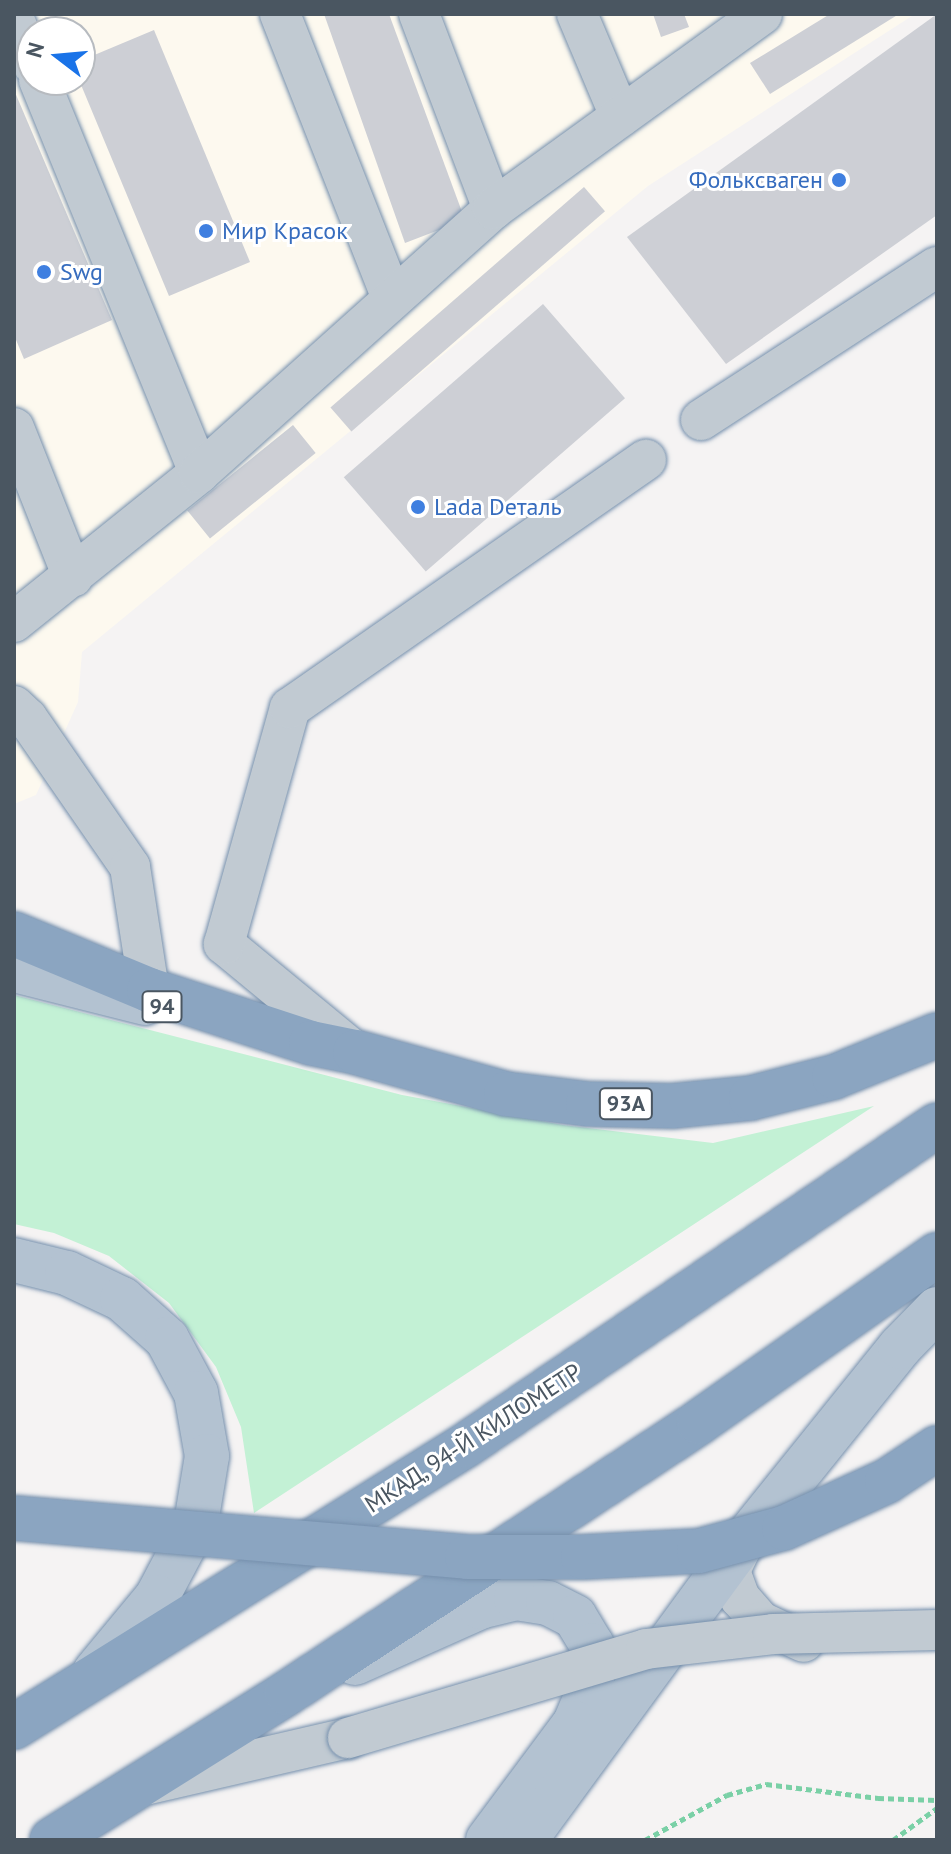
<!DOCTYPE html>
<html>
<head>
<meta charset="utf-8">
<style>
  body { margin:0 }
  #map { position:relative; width:951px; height:1854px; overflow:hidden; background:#f5f3f3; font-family:"PT Sans",sans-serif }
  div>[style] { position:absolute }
  .commercial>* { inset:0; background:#fdf9ef }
  .green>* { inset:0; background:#c3f1d5 }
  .building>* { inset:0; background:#cdcfd5; transform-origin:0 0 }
  .path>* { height:5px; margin-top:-2.5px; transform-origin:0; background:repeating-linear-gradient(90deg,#7ad0a6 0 6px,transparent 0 10px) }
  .roads { filter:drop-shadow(0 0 2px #7690ad) drop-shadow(0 0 2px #7690ad) }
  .minor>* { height:40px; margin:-20px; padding:0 20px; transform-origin:20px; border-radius:20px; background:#c1cad2 }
  .major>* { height:44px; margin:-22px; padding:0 22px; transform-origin:22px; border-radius:22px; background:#b3c2d1 }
  .highway>* { height:44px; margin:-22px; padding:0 22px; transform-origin:22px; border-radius:22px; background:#8ba5c1 }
  .bridges { filter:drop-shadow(0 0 2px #7690ad) drop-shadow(0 0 2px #7690ad) }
  .minor-bridge>* { height:40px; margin:-20px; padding:0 20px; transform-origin:20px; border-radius:20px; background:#c1cad2 }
  .highway-bridge>* { height:44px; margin:-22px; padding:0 22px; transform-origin:22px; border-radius:22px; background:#8ba5c1 }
  .dots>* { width:22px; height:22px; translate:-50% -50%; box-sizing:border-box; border:4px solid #fff; border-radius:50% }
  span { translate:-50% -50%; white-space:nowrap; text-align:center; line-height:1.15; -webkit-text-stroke:6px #fff; paint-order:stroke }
  .shield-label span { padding:2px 6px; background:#fff; border:2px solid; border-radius:6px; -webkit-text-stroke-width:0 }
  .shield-label { font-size:22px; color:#4a5661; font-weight:700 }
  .shop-label { font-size:24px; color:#366cbe }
  .right { translate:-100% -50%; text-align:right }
  .left { translate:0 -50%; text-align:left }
  .street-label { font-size:24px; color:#4a5661 }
  .frame { position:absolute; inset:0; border:16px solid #4a5661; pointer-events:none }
  .north { position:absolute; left:16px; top:16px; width:80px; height:80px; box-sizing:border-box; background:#fff; border:2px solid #b7bbc0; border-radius:50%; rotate:286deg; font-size:22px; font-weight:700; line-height:32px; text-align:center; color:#4a5661 }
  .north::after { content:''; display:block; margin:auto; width:28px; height:36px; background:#1a73e8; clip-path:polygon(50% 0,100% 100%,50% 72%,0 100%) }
</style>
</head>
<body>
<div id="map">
  <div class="commercial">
    <div style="clip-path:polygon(evenodd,14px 14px,915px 14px,648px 186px,82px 652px,78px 702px,36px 795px,14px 804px,14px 14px,32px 32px,80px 32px,80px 80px,32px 80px,32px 32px)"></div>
  </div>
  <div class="green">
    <div style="clip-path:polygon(14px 995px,402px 1095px,563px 1125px,713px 1143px,874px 1106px,254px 1513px,241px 1427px,216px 1367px,169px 1303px,109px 1256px,54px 1233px,14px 1224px)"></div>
  </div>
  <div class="building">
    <div style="clip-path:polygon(324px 14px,389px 14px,465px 220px,405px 243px)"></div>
    <div style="clip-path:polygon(653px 14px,684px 14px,689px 27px,661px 37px)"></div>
    <div style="clip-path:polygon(830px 14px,899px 14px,770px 94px,750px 63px)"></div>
    <div style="clip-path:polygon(937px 14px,937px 215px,726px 364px,627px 237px)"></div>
    <div style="clip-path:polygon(154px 30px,250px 262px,169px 296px,79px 80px,80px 61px)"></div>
    <div style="clip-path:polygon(14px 90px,112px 320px,24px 359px,14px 335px)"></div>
    <div style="left:584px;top:187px;width:32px;height:336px;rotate:49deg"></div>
    <div style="left:543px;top:304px;width:125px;height:264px;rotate:49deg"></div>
    <div style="left:293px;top:425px;width:36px;height:136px;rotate:51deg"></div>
  </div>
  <div class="path">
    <div style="left:645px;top:1840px;width:94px;rotate:-28.8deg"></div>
    <div style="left:727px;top:1795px;width:41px;rotate:-15.8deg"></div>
    <div style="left:766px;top:1784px;width:113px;rotate:7.1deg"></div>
    <div style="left:878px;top:1798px;width:59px;rotate:1.9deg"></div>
    <div style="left:893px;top:1840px;width:54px;rotate:-36deg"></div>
  </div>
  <div class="roads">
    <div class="minor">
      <div style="left:280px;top:14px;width:306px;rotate:68.5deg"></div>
      <div style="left:419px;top:14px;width:209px;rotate:69.2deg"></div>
      <div style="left:577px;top:14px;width:111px;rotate:67.1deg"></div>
      <div style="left:14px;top:19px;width:48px;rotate:67.8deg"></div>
      <div style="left:39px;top:80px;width:424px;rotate:67.8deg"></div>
      <div style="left:701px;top:420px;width:281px;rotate:-33deg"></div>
      <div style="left:14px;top:428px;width:160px;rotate:68.4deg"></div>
      <div style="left:14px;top:622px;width:238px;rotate:-38.8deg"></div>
      <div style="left:199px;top:473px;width:395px;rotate:-41.9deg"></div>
      <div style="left:493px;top:209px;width:332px;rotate:-35.9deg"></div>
      <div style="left:14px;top:706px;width:18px;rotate:43deg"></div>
      <div style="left:27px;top:718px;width:181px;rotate:55.3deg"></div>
      <div style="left:130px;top:867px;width:124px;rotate:81.2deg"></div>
      <div style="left:149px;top:990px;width:23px;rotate:160deg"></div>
      <div style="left:355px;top:1052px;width:170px;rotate:-140.5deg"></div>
      <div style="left:224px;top:944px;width:245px;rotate:-74.4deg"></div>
      <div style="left:290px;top:708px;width:434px;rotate:-34.9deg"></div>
      <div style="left:744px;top:1541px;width:33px;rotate:115deg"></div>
      <div style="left:730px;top:1571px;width:29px;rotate:70deg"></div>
      <div style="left:740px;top:1598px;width:32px;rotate:49deg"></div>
      <div style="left:761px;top:1622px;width:47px;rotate:24.9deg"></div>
      <div style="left:149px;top:1784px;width:204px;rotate:-13deg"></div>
    </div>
    <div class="major">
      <div style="left:14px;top:970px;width:135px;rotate:14.1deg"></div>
      <div style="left:14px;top:1260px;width:55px;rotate:13.8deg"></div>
      <div style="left:67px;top:1273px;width:61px;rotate:25.3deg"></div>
      <div style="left:122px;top:1299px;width:60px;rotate:41.6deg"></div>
      <div style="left:167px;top:1339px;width:61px;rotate:61.8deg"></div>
      <div style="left:196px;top:1393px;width:64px;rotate:80.1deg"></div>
      <div style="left:207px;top:1456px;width:68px;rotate:99.3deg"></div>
      <div style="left:196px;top:1523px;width:84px;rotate:117.8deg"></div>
      <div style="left:157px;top:1597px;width:97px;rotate:129.6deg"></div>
      <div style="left:355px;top:1663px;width:137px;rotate:-24.1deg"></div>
      <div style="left:480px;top:1607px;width:37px;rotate:-14deg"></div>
      <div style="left:516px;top:1598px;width:32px;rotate:9deg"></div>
      <div style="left:548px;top:1603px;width:30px;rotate:27deg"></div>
      <div style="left:575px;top:1617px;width:33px;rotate:59deg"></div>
      <div style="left:592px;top:1645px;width:37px;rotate:90deg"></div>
      <div style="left:592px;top:1682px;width:44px;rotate:112.5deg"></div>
      <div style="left:575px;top:1723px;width:146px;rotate:126.6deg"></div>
      <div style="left:525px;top:1840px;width:371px;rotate:-53.8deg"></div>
      <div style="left:744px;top:1541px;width:249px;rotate:-51.2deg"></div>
      <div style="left:900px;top:1347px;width:53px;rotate:-45.8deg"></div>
    </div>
    <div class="highway">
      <div style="left:14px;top:934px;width:146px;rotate:22.5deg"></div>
      <div style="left:149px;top:990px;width:170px;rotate:18.1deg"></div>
      <div style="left:311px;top:1043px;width:45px;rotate:11.6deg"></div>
      <div style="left:355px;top:1052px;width:157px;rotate:15.5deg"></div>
      <div style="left:506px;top:1094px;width:83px;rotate:7deg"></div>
      <div style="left:588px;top:1104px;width:84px;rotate:1.4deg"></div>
      <div style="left:672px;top:1106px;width:79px;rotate:-5.8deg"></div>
      <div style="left:751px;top:1098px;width:86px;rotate:-14.2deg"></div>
      <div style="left:834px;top:1077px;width:111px;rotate:-22.2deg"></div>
      <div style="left:14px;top:1727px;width:533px;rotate:-31.96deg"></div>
      <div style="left:466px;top:1445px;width:569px;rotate:-34.19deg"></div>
      <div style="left:52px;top:1840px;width:277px;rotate:-32deg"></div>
      <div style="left:287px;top:1693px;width:493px;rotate:-33.3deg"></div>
      <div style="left:699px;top:1422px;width:291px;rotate:-35.1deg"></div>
    </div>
  </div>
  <div class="bridges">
    <div class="minor-bridge">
      <div style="left:348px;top:1738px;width:311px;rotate:-16.6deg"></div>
      <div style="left:646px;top:1649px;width:128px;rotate:-6.7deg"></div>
      <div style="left:773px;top:1634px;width:164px;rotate:-1.4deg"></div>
    </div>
    <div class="highway-bridge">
      <div style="left:14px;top:1518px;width:455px;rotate:4.9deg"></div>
      <div style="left:467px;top:1557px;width:116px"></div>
      <div style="left:583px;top:1557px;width:116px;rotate:-3deg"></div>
      <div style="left:699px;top:1551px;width:88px;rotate:-15.1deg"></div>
      <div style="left:784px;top:1528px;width:113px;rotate:-24.5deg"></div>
      <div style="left:887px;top:1481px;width:60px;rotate:-33.4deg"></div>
    </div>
  </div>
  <div class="dots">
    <div style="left:839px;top:180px;background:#3f7fe0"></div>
    <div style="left:206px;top:231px;background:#3f7fe0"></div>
    <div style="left:44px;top:272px;background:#3f7fe0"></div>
    <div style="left:418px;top:507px;background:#3f7fe0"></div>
  </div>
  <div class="shield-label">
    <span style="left:162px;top:1007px">94</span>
    <span style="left:626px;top:1104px">93A</span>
  </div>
  <div class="shop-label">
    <span class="right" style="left:823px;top:180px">Фольксваген</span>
    <span class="left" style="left:222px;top:231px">Мир Красок</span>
    <span class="left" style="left:60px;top:272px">Swg</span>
    <span class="left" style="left:434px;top:507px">Lada Dеталь</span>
  </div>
  <div class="street-label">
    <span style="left:473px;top:1438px;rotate:-33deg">МКАД, 94-Й КИЛОМЕТР</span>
  </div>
  <div class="frame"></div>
  <div class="north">N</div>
</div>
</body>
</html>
